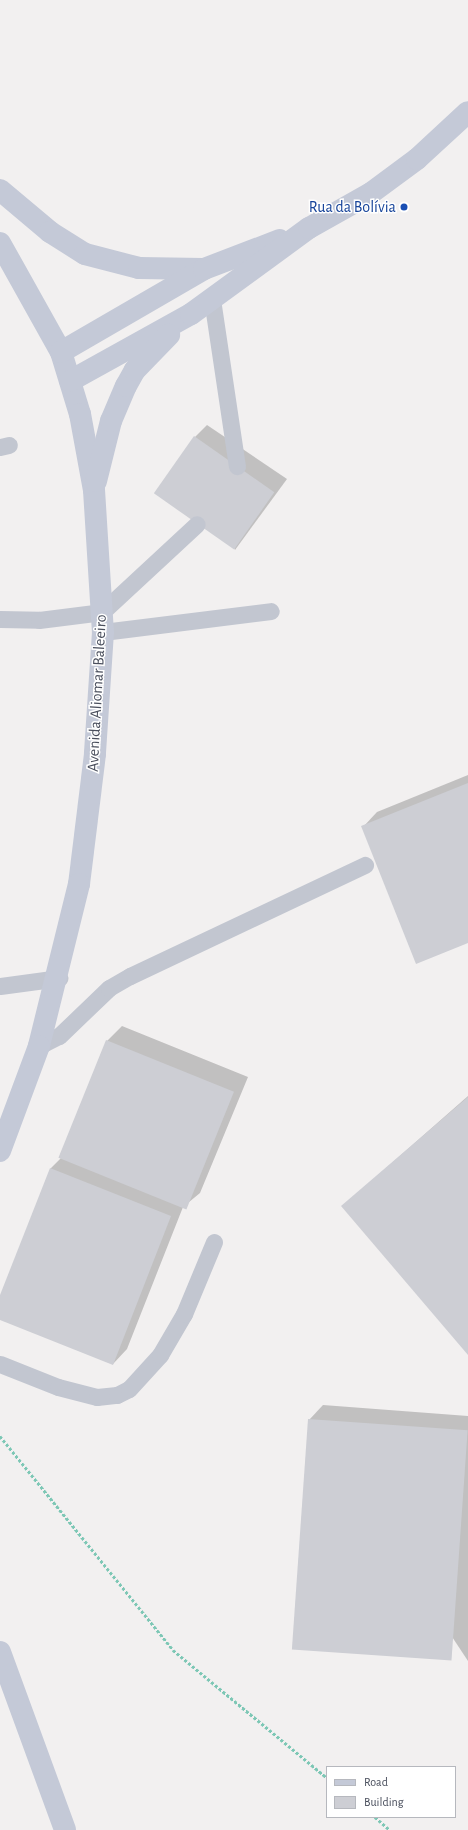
<!DOCTYPE html>
<html>
<head>
<meta charset="utf-8">
<style>
  body { margin:0 }
  #map { position:relative; width:468px; height:1830px; overflow:hidden; background:#f2f0f0; font-family:"Alegreya Sans",sans-serif }
  div>[style] { position:absolute }
  .shadow>* { inset:0; background:#0003 }
  .building>* { inset:0; background:#cdced4; transform-origin:0 0 }
  .path>* { height:2.5px; margin-top:-1.25px; transform-origin:0; background:repeating-linear-gradient(90deg,#7dc7b5 0 3px,transparent 0 5px) }
  .lane>* { height:17px; margin:-8.5px; padding:0 8.5px; transform-origin:8.5px; border-radius:8.5px; background:#c2c6d0 }
  .secondary>* { height:22px; margin:-11px; padding:0 11px; transform-origin:11px; border-radius:11px; background:#c4c9d7 }
  .dots>* { width:11px; height:11px; translate:-50% -50%; box-sizing:border-box; border:2px solid #fff; border-radius:50% }
  span { translate:-50% -50%; white-space:nowrap; text-align:center; line-height:1.15; -webkit-text-stroke:3px #fff; paint-order:stroke }
  .transit-label { font-size:16px; color:#164399 }
  .right { translate:-100% -50%; text-align:right }
  .street-label { font-size:16px; color:#494e5c }
  .legend { position:absolute; left:326px; top:1766px; width:130px; height:52px; box-sizing:border-box; background:#fff; border:1px solid #b6b8be; margin:0; padding:5px 7px; list-style:none; font-size:12px; color:#494e5c }
  .legend li { display:flex; align-items:center; gap:8px; height:20px }
  .legend b { width:20px; border:1px solid #b6b8be }
</style>
</head>
<body>
<div id="map">
  <div class="shadow">
    <div style="clip-path:polygon(207px 425px,287px 479px,235px 550px,195px 437px)"></div>
    <div style="clip-path:polygon(468px 775px,468px 942px,363px 827px,377px 812px)"></div>
    <div style="clip-path:polygon(122px 1026px,248px 1077px,200px 1193px,183px 1207px,127px 1349px,113px 1364px,0 1319px,0 1298px,51px 1168px,61px 1158px,107px 1041px)"></div>
    <div style="clip-path:polygon(468px 1096px,468px 1353px,343px 1206px)"></div>
    <div style="clip-path:polygon(323px 1405px,468px 1416px,468px 1661px,309px 1420px)"></div>
  </div>
  <div class="building">
    <div style="left:194px;top:436px;width:98px;height:70px;rotate:35deg"></div>
    <div style="clip-path:polygon(468px 783px,468px 943px,416px 964px,361px 826px)"></div>
    <div style="left:106px;top:1040px;width:138px;height:127px;rotate:22deg"></div>
    <div style="clip-path:polygon(468px 1097px,468px 1355px,341px 1206px)"></div>
    <div style="clip-path:polygon(50px 1168px,171px 1216px,113px 1365px,0 1320px,0 1295px)"></div>
    <div style="left:308px;top:1419px;width:160px;height:231px;rotate:4deg"></div>
  </div>
  <div class="path">
    <div style="left:0;top:1436px;width:275px;rotate:51deg"></div>
    <div style="left:173px;top:1650px;width:200px;rotate:39.7deg"></div>
    <div style="left:375px;top:1817px;width:20px;rotate:41deg"></div>
  </div>
  <div class="lane">
    <div style="left:212px;top:299px;width:169px;rotate:81.5deg"></div>
    <div style="left:0;top:447px;width:9px;rotate:-13deg"></div>
    <div style="left:0;top:619px;width:39px;rotate:1deg"></div>
    <div style="left:39px;top:620px;width:64px;rotate:-7.2deg"></div>
    <div style="left:102px;top:612px;width:129px;rotate:-42.8deg"></div>
    <div style="left:103px;top:632px;width:169px;rotate:-7.1deg"></div>
    <div style="left:0;top:986px;width:60px;rotate:-7.7deg"></div>
    <div style="left:39px;top:1046px;width:22px;rotate:-27deg"></div>
    <div style="left:59px;top:1036px;width:69px;rotate:-43.8deg"></div>
    <div style="left:109px;top:988px;width:24px;rotate:-30deg"></div>
    <div style="left:130px;top:976px;width:260px;rotate:-25.3deg"></div>
    <div style="left:0;top:1364px;width:62px;rotate:21.6deg"></div>
    <div style="left:58px;top:1387px;width:40px;rotate:14.4deg"></div>
    <div style="left:97px;top:1397px;width:20px;rotate:-6deg"></div>
    <div style="left:117px;top:1395px;width:13px;rotate:-27deg"></div>
    <div style="left:129px;top:1389px;width:46px;rotate:-47.6deg"></div>
    <div style="left:160px;top:1355px;width:48px;rotate:-59.7deg"></div>
    <div style="left:184px;top:1314px;width:78px;rotate:-67.4deg"></div>
  </div>
  <div class="secondary">
    <div style="left:0;top:190px;width:65px;rotate:40deg"></div>
    <div style="left:50px;top:232px;width:41px;rotate:32.2deg"></div>
    <div style="left:85px;top:254px;width:56px;rotate:14.5deg"></div>
    <div style="left:139px;top:268px;width:64px;rotate:0.9deg"></div>
    <div style="left:0;top:243px;width:125px;rotate:60.8deg"></div>
    <div style="left:61px;top:352px;width:65px;rotate:73deg"></div>
    <div style="left:80px;top:414px;width:77px;rotate:79.6deg"></div>
    <div style="left:94px;top:490px;width:142px;rotate:86.4deg"></div>
    <div style="left:103px;top:632px;width:122px;rotate:93.8deg"></div>
    <div style="left:95px;top:754px;width:131px;rotate:97deg"></div>
    <div style="left:79px;top:884px;width:167px;rotate:103.9deg"></div>
    <div style="left:39px;top:1046px;width:112px;rotate:110.4deg"></div>
    <div style="left:61px;top:352px;width:165px;rotate:-30.1deg"></div>
    <div style="left:204px;top:269px;width:81px;rotate:-20.9deg"></div>
    <div style="left:70px;top:381px;width:138px;rotate:-29deg"></div>
    <div style="left:191px;top:314px;width:146px;rotate:-36.1deg"></div>
    <div style="left:309px;top:228px;width:71px;rotate:-29.4deg"></div>
    <div style="left:371px;top:193px;width:57px;rotate:-36.5deg"></div>
    <div style="left:417px;top:159px;width:69px;rotate:-42.7deg"></div>
    <div style="left:96px;top:481px;width:62px;rotate:-76deg"></div>
    <div style="left:111px;top:421px;width:38px;rotate:-67deg"></div>
    <div style="left:126px;top:386px;width:18px;rotate:-61deg"></div>
    <div style="left:135px;top:370px;width:49px;rotate:-45.8deg"></div>
    <div style="left:0;top:1652px;width:189px;rotate:69.9deg"></div>
  </div>
  <div class="dots">
    <div style="left:404px;top:207px;background:#1a4fb4"></div>
  </div>
  <div class="transit-label">
    <span class="right" style="left:396px;top:207px">Rua da Bolívia</span>
  </div>
  <div class="street-label">
    <span style="left:97px;top:693px;rotate:-87deg">Avenida Aliomar Baleeiro</span>
  </div>
  <ul class="legend">
  <li><b style="height:5px;background:#c4c9d7"></b>Road</li>
  <li><b style="height:11px;background:#cdced4"></b>Building</li>
  </ul>
</div>
</body>
</html>
